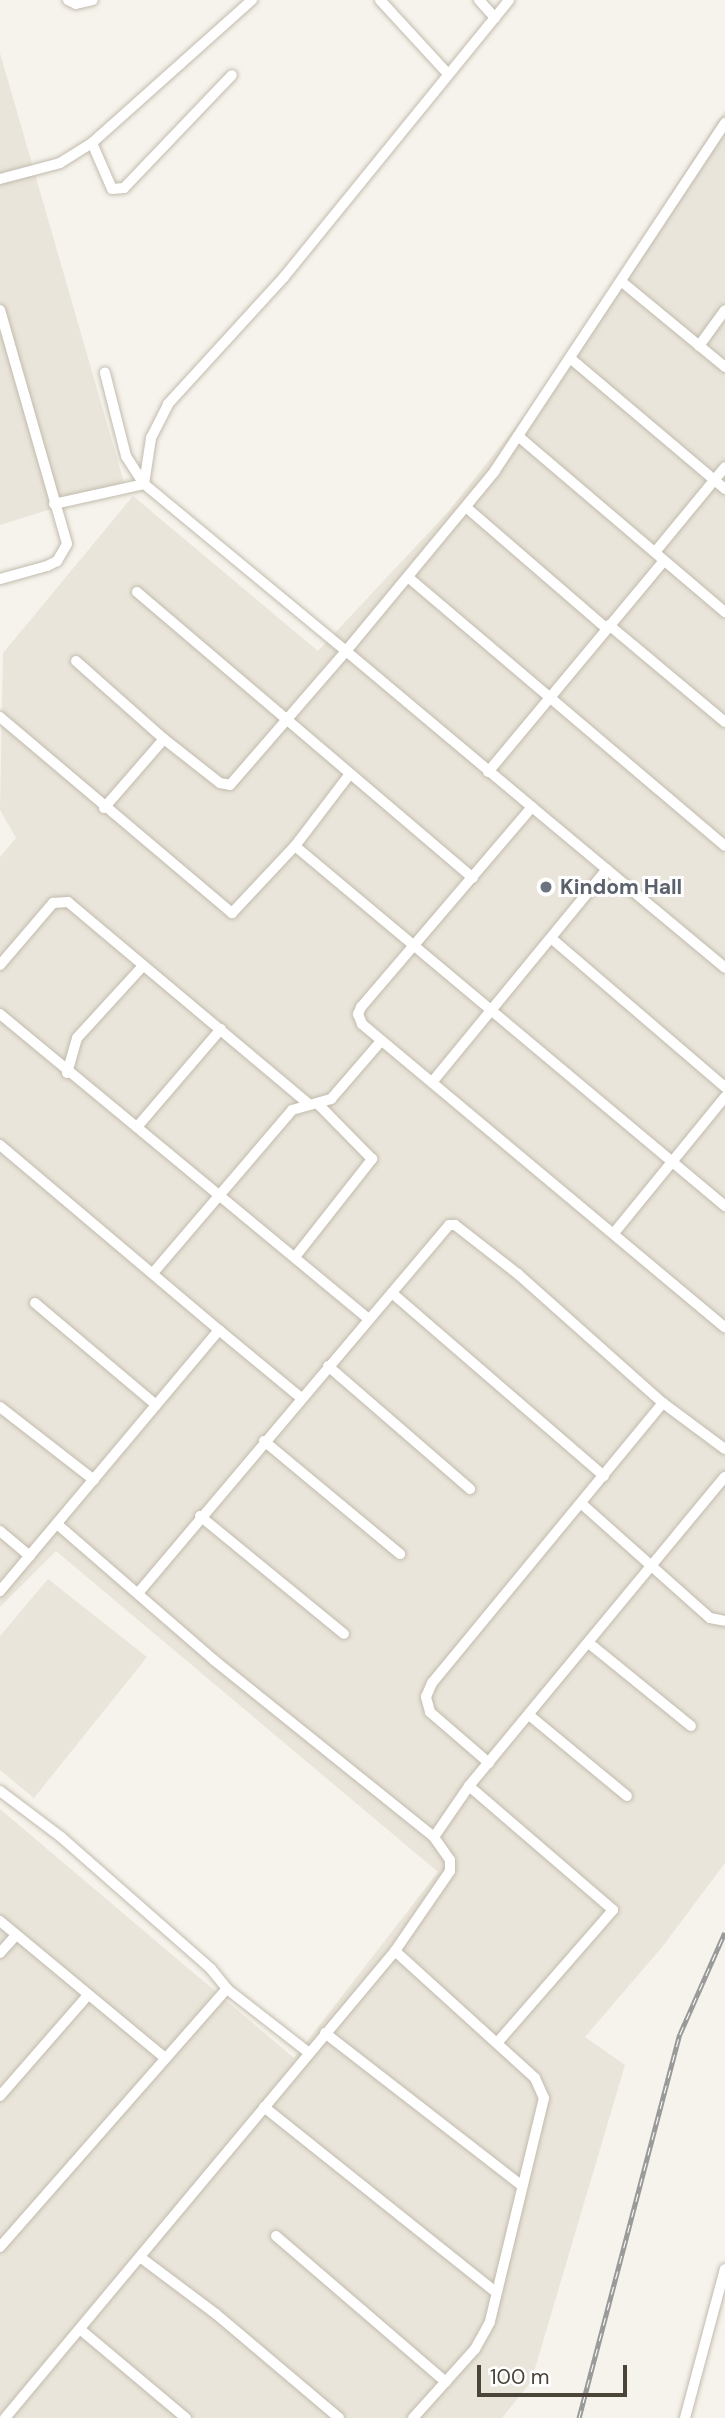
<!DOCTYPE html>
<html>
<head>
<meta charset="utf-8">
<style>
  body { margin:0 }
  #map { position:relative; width:725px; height:2418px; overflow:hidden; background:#f6f3ec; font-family:"DM Sans",sans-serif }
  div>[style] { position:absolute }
  .residential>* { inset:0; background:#eae5da }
  .roads { filter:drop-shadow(0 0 2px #c2bbae) drop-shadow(0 0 2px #c2bbae) }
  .minor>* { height:10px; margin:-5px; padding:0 5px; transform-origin:5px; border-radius:5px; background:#fff }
  .rail>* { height:5px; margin-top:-2.5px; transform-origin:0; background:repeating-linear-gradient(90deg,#fff 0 8px,#9a9a9a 0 16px); box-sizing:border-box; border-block:2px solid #9a9a9a }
  .dots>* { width:19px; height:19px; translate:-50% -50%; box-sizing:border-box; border:4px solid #fff; border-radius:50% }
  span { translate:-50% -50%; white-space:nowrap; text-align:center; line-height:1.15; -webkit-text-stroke:6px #fff; paint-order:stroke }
  .worship-label { font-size:21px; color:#5b616d; font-weight:700 }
  .left { translate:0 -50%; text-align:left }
  .scale { position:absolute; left:477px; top:2365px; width:150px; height:32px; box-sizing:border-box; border:4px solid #4b4439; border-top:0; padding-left:9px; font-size:21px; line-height:24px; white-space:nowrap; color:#4b4439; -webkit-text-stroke:5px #fff; paint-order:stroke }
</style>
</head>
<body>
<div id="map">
  <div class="residential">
    <div style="clip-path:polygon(0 53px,125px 486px,0 525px)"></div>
    <div style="clip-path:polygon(725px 110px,725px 1863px,663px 1946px,585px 2037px,625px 2065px,531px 2382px,502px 2418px,0 2418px,0 1809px,294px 2058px,438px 1872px,56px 1551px,0 1607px,0 857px,16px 838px,0 810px,3px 653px,133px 496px,318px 651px,448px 512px,541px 395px)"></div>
    <div style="clip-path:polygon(48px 1579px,147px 1657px,34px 1798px,0 1770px,0 1636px)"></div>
  </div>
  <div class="roads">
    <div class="minor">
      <div style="left:68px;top:0;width:9px;rotate:27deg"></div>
      <div style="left:76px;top:4px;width:17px;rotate:-13deg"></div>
      <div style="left:380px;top:0;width:100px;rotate:47.4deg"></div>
      <div style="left:479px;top:0;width:24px;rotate:48deg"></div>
      <div style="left:725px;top:123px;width:417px;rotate:123.5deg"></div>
      <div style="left:495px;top:471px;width:234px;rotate:129.6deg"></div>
      <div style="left:346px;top:651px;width:243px;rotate:40deg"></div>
      <div style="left:532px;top:807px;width:263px;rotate:130.5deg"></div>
      <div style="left:361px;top:1007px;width:8px;rotate:113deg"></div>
      <div style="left:358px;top:1014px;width:11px;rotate:68deg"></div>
      <div style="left:362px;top:1024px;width:473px;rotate:39.9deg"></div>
      <div style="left:92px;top:143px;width:50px;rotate:66.5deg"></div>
      <div style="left:112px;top:189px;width:12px;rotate:-5deg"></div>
      <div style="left:124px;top:188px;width:156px;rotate:-46.3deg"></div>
      <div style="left:0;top:179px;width:62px;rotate:-14.9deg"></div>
      <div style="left:60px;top:163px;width:38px;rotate:-32deg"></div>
      <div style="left:92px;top:143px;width:215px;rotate:-41.8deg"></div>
      <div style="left:622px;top:282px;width:134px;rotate:39.5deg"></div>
      <div style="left:0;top:310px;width:243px;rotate:74deg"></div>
      <div style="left:67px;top:544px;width:20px;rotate:120deg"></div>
      <div style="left:57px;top:561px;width:11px;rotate:153deg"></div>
      <div style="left:47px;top:566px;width:49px;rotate:164.5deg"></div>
      <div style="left:699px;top:346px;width:44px;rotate:-54.2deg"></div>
      <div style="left:570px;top:358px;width:203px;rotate:40.2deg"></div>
      <div style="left:518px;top:436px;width:272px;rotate:40.4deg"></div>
      <div style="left:144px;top:484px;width:47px;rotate:-81.3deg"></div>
      <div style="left:151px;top:438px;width:38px;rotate:-63deg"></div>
      <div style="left:168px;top:404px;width:172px;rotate:-47.6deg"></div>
      <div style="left:284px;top:277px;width:357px;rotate:-50.9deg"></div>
      <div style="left:54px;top:504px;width:92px;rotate:-12.5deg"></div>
      <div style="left:467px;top:508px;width:184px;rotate:40.8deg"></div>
      <div style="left:655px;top:552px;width:110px;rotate:-50.5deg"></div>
      <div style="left:409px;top:578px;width:414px;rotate:40.3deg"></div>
      <div style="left:137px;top:592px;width:441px;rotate:40.4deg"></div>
      <div style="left:609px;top:625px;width:151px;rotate:39.9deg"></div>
      <div style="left:76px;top:661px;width:118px;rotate:41.6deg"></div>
      <div style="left:164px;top:739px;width:71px;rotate:38.2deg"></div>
      <div style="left:220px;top:783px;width:10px;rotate:11deg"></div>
      <div style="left:230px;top:785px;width:177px;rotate:-49.1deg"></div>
      <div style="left:346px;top:651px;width:262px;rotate:-140.4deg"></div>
      <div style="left:144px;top:484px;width:33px;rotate:-123deg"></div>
      <div style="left:126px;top:456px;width:86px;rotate:-104.2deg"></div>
      <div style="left:0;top:717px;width:304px;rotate:40.2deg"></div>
      <div style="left:232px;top:913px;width:92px;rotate:-46.8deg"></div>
      <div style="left:295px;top:846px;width:89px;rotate:-52.7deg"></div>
      <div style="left:488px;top:772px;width:275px;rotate:-50.2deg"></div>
      <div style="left:532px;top:807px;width:251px;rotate:39.8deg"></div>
      <div style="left:104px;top:808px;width:91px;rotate:-49deg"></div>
      <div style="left:295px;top:846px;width:561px;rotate:39.94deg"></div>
      <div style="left:551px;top:938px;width:229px;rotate:40.6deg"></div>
      <div style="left:0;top:965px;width:82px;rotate:-49.5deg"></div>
      <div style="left:53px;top:903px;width:15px;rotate:-4deg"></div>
      <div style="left:68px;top:902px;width:314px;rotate:40deg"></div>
      <div style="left:0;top:1014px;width:477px;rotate:39.6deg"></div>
      <div style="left:67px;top:1073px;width:36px;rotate:-74deg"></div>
      <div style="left:77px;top:1038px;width:98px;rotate:-47.5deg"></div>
      <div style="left:433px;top:1081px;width:274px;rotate:-50.6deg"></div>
      <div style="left:137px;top:1127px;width:129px;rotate:-49.4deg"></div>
      <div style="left:0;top:1145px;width:287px;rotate:40.2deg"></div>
      <div style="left:219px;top:1330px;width:341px;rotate:130deg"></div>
      <div style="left:614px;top:1233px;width:176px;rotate:-50.8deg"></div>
      <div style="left:295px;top:1257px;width:125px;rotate:-51.8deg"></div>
      <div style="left:372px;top:1159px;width:77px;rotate:-134.5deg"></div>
      <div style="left:153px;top:1273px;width:214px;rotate:-49.5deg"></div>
      <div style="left:292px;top:1110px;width:41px;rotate:-15.8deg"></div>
      <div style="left:331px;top:1099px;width:77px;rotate:-49.2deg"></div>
      <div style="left:392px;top:1293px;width:280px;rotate:40.8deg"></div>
      <div style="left:35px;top:1303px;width:158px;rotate:40.1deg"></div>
      <div style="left:219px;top:1330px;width:105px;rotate:39.6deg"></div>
      <div style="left:328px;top:1366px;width:188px;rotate:40.9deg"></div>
      <div style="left:0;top:1407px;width:119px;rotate:37.8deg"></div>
      <div style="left:264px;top:1441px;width:177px;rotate:39.7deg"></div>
      <div style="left:583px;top:1505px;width:170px;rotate:41.7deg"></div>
      <div style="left:710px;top:1618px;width:15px;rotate:11deg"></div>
      <div style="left:200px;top:1516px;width:186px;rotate:39.3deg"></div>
      <div style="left:0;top:1531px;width:39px;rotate:40deg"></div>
      <div style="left:139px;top:1592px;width:480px;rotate:-49.8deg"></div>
      <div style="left:449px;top:1225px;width:6px"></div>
      <div style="left:455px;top:1225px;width:80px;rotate:37.9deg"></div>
      <div style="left:518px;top:1274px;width:194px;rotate:41.7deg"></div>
      <div style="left:663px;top:1403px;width:77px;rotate:36.6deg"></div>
      <div style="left:590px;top:1644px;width:130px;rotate:39.1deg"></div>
      <div style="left:529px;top:1715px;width:127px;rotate:39.6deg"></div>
      <div style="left:489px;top:1763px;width:78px;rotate:-139.2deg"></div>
      <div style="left:430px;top:1712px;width:16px;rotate:-105deg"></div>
      <div style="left:426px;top:1697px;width:15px;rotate:-67deg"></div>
      <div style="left:432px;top:1683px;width:363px;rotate:-50.5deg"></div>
      <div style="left:469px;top:1786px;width:190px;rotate:40.7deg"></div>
      <div style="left:613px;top:1910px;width:175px;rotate:131.1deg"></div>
      <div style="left:0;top:1791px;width:76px;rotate:37deg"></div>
      <div style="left:61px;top:1837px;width:200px;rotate:41.3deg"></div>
      <div style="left:211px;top:1969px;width:26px;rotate:51deg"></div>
      <div style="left:227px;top:1989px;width:103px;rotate:37.9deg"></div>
      <div style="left:434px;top:1837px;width:62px;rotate:-55.5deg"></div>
      <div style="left:469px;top:1786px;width:401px;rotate:-50.4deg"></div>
      <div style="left:0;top:1921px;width:214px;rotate:39.7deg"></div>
      <div style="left:395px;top:1951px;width:189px;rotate:42.2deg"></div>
      <div style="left:535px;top:2078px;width:22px;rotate:66deg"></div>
      <div style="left:544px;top:2098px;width:230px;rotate:103.6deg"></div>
      <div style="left:490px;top:2322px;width:31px;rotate:119deg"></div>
      <div style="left:475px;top:2349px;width:93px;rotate:131.9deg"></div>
      <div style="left:0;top:1953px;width:24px;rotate:-48deg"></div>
      <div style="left:325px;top:2033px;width:247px;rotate:37.8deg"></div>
      <div style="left:0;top:2096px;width:134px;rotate:-48.9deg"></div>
      <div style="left:264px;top:2107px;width:297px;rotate:38.6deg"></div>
      <div style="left:276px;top:2236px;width:224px;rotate:40.7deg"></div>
      <div style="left:0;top:2247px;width:344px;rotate:-48.7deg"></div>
      <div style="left:140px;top:2257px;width:95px;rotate:36.9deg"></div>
      <div style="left:216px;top:2314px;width:161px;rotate:40.2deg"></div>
      <div style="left:81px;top:2330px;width:137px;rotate:40deg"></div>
      <div style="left:5px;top:2418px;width:608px;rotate:-50.13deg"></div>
      <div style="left:395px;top:1951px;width:97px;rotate:-55.5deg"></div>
      <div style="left:450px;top:1871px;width:11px;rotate:-90deg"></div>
      <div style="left:450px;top:1860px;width:28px;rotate:-125deg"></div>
      <div style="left:434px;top:1837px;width:282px;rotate:-141.2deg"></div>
      <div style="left:214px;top:1660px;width:208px;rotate:-139.1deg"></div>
      <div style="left:685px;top:2418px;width:154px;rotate:-75deg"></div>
    </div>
  </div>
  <div class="rail">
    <div style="left:579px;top:2418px;width:397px;rotate:-75.3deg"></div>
    <div style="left:680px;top:2034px;width:111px;rotate:-66.2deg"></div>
  </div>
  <div class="dots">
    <div style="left:546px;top:887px;background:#6b7280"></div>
  </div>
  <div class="worship-label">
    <span class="left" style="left:560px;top:887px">Kindom Hall</span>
  </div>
  <div class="scale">100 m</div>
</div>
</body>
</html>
